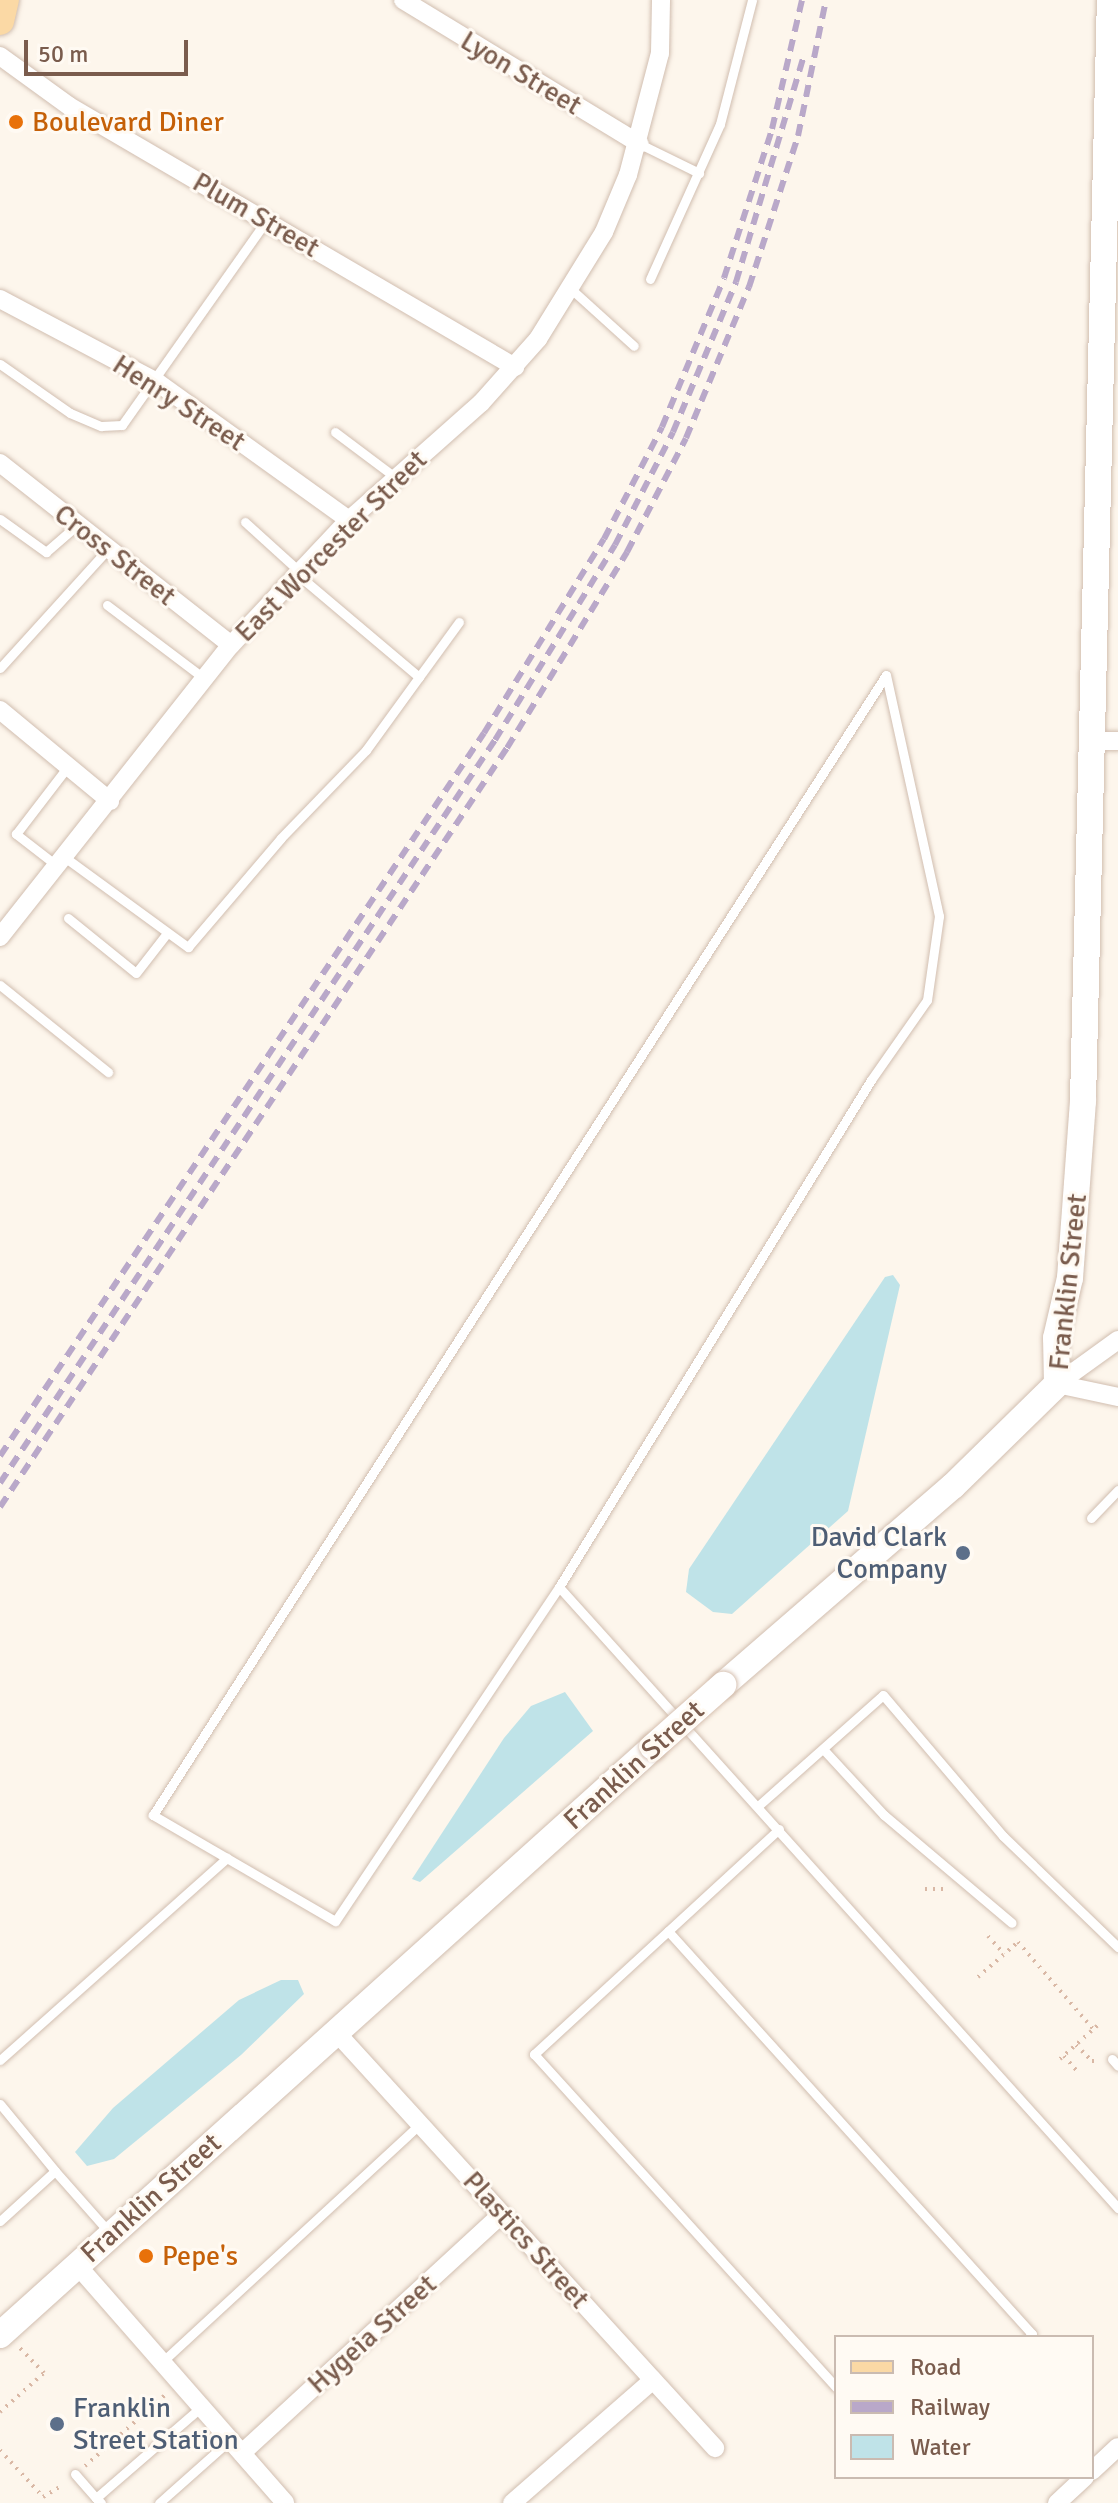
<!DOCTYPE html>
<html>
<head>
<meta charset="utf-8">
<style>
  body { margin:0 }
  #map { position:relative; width:1118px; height:2503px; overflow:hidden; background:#fdf6ec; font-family:Signika,sans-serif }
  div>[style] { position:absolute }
  .water>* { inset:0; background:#bfe3e8 }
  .path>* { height:4px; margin-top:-2px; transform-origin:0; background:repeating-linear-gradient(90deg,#d9b8a5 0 2px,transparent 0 8px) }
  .roads { filter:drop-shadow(0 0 2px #d1beb0) drop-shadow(0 0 2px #d1beb0) }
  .lane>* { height:9px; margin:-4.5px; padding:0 4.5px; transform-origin:4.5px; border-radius:4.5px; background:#fff }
  .street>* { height:18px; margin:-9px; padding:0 9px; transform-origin:9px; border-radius:9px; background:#fff }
  .secondary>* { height:26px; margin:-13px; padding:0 13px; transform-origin:13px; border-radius:13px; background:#fff }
  .primary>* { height:28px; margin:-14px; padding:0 14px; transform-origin:14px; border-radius:14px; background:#fbd9a5 }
  .rail>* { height:6px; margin-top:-3px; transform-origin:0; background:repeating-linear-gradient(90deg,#b9a8c9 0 12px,transparent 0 20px) }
  .bridges { filter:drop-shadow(0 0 2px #d6c0b0) drop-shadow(0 0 2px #d6c0b0) }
  .secondary-bridge>* { height:26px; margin:-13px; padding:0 13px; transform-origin:13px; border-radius:13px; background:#fff }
  .dots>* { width:22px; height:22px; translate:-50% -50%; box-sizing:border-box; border:4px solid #fffaf3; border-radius:50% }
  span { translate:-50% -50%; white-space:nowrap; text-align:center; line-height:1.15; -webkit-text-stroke:6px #fffaf3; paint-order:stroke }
  .street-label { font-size:28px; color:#7a5c4d }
  .food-label { font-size:28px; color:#c56008 }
  .left { translate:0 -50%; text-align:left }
  .service-label { font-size:28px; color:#4e5e75 }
  .right { translate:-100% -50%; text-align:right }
  .legend { position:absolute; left:834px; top:2335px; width:260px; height:144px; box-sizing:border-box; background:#fffaf3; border:2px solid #cabbb1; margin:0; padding:10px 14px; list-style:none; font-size:24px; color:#7a5c4d }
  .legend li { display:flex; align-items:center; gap:16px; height:40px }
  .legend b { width:40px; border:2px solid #cabbb1 }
  .scale { position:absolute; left:24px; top:40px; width:164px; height:36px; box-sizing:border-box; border:4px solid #7a5c4d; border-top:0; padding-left:10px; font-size:24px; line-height:28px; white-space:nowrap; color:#7a5c4d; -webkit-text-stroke:6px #fffaf3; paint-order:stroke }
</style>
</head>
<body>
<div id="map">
  <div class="water">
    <div style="clip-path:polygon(893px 1275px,900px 1285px,848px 1511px,732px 1614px,713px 1612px,686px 1592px,689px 1569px,885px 1277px)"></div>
    <div style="clip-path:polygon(565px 1692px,593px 1731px,420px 1882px,412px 1879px,504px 1738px,531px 1706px)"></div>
    <div style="clip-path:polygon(281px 1980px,298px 1980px,304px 1994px,241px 2055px,114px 2159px,87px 2166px,75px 2152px,113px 2108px,239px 2000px)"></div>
  </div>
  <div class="path">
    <div style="left:925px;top:1889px;width:22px"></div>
    <div style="left:988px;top:1936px;width:24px;rotate:48deg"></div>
    <div style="left:978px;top:1977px;width:53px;rotate:-41.2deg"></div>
    <div style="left:1018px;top:1942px;width:115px;rotate:49.2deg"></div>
    <div style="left:1076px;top:2045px;width:23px;rotate:45deg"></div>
    <div style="left:1092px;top:2061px;width:6px"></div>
    <div style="left:1064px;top:2056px;width:23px;rotate:49deg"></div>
    <div style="left:1060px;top:2059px;width:51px;rotate:-41.8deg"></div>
    <div style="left:0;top:2412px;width:59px;rotate:-41.6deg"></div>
    <div style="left:44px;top:2373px;width:35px;rotate:-134deg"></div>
    <div style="left:0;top:2450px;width:64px;rotate:47.5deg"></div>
    <div style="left:43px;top:2497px;width:23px;rotate:-31deg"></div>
    <div style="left:85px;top:2466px;width:107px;rotate:-41.6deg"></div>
  </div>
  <div class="roads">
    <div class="lane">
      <div style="left:640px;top:144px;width:66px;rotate:26.2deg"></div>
      <div style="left:650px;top:279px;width:170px;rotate:-65.7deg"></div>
      <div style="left:720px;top:124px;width:128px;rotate:-75.5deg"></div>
      <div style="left:570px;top:288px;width:86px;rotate:42.2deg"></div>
      <div style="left:0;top:364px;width:85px;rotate:35deg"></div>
      <div style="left:70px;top:413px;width:34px;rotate:23deg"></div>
      <div style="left:101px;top:426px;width:21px;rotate:-3deg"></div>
      <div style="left:122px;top:425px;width:250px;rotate:-54.8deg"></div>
      <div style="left:335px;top:432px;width:75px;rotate:36.9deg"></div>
      <div style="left:0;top:519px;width:57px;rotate:35.7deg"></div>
      <div style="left:46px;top:552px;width:40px;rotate:-41deg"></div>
      <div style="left:245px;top:522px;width:73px;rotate:42.2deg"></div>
      <div style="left:107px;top:605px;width:123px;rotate:37.1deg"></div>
      <div style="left:0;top:668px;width:158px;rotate:-47.8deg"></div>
      <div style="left:886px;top:675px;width:247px;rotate:77.6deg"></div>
      <div style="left:939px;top:916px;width:85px;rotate:98.1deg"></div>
      <div style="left:927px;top:1000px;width:98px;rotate:125deg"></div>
      <div style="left:871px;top:1080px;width:595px;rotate:121.61deg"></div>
      <div style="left:559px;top:1587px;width:402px;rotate:123.8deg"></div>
      <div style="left:335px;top:1921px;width:211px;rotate:-149.8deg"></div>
      <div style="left:153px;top:1815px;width:1355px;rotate:-57.26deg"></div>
      <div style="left:419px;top:677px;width:68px;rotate:-54deg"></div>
      <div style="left:63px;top:856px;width:155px;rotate:36.1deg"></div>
      <div style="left:188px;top:947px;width:143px;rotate:-49.5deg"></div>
      <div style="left:281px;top:838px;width:122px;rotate:-46deg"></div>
      <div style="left:366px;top:750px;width:90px;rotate:-54deg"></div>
      <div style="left:419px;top:677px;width:160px;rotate:-139.8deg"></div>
      <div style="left:56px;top:865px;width:51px;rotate:-142.2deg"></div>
      <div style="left:16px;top:834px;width:87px;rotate:-52.5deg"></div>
      <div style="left:68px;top:918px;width:87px;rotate:39deg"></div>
      <div style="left:136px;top:973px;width:51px;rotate:-52.2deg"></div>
      <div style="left:0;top:985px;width:139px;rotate:38.9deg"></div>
      <div style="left:1091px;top:1518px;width:39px;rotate:-46deg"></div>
      <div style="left:559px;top:1587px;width:836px;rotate:48.01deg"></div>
      <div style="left:823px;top:1749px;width:90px;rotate:47.3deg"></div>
      <div style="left:884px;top:1815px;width:167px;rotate:40.2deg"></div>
      <div style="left:758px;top:1806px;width:167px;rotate:-41.6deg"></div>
      <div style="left:883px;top:1695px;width:185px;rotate:49.6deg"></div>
      <div style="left:1003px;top:1836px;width:160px;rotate:44deg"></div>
      <div style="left:779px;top:1829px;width:333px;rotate:137.4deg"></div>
      <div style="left:534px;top:2054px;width:450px;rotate:47.8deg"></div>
      <div style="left:668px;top:1931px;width:543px;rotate:47.91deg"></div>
      <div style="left:1032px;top:2334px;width:4px;rotate:135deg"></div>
      <div style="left:1112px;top:2059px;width:9px;rotate:49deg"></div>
      <div style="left:0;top:2060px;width:304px;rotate:-41.7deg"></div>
      <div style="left:0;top:2104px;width:87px;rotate:50.6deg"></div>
      <div style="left:0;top:2221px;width:74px;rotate:-42.3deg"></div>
      <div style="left:55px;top:2171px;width:81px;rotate:48.5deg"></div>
      <div style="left:162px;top:2362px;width:351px;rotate:-42.7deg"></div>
      <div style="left:75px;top:2474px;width:32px;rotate:49deg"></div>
      <div style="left:101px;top:2503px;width:7px;rotate:-135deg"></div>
      <div style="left:96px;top:2498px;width:139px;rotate:-40.9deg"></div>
      <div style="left:159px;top:2503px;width:95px;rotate:-41.6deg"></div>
    </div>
    <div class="street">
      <div style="left:403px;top:0;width:277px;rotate:31.3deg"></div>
      <div style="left:0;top:56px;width:85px;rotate:35.9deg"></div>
      <div style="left:69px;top:106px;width:517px;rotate:30.34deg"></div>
      <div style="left:0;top:299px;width:178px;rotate:27.9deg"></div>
      <div style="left:157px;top:382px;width:236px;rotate:35.7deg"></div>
      <div style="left:0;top:463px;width:294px;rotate:38.2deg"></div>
      <div style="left:0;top:710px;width:143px;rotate:39.6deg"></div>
      <div style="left:1093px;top:741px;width:25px"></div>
      <div style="left:0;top:937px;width:372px;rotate:-51.7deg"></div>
      <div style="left:231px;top:645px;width:172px;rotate:-46.7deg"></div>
      <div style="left:349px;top:520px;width:176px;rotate:-41.6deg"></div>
      <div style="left:481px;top:403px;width:86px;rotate:-48.3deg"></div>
      <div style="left:538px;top:339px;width:126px;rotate:-58.3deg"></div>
      <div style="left:604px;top:232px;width:62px;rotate:-67.2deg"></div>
      <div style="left:628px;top:175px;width:126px;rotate:-75.3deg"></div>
      <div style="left:660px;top:53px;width:53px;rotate:-88.9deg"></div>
      <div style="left:1057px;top:1384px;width:75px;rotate:-35.8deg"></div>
      <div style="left:1057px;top:1384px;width:62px;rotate:12deg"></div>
      <div style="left:336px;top:2032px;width:563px;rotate:47.66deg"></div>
      <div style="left:77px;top:2265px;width:316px;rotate:48.8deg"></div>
      <div style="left:242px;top:2453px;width:353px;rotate:-42.6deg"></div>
      <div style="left:1092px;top:2471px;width:35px;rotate:-43deg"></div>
      <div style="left:512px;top:2503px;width:187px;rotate:-41.1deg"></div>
      <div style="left:1057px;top:2503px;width:38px;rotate:-43deg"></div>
    </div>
    <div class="secondary">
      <div style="left:723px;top:1685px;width:304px;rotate:-40.9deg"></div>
      <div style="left:953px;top:1486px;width:146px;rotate:-44.4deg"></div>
      <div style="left:1057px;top:1384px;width:46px;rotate:-91.2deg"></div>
      <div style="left:1056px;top:1338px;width:62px;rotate:-76.9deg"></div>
      <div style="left:1070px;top:1278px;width:177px;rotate:-85.8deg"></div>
      <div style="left:1083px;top:1101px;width:1101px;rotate:-88.6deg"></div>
      <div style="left:0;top:2335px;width:879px;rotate:-42deg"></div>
    </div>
    <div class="primary">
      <div style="left:0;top:21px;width:22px;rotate:-77deg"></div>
    </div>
  </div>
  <div class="rail">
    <div style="left:0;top:1456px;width:870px;rotate:-56.2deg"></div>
    <div style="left:484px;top:733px;width:228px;rotate:-58.3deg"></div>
    <div style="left:604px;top:539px;width:126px;rotate:-62.6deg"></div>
    <div style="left:662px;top:427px;width:161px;rotate:-67.4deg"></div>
    <div style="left:724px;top:278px;width:157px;rotate:-72.1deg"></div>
    <div style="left:772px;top:129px;width:132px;rotate:-76.9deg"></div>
    <div style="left:0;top:1483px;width:893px;rotate:-56.33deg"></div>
    <div style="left:495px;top:740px;width:229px;rotate:-58.4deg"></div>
    <div style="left:615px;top:545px;width:127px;rotate:-62.8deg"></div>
    <div style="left:673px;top:432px;width:163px;rotate:-67.2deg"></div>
    <div style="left:736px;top:282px;width:236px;rotate:-73.3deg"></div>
    <div style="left:0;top:1507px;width:913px;rotate:-56.26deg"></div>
    <div style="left:507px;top:748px;width:230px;rotate:-58.5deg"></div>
    <div style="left:627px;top:552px;width:128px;rotate:-62.6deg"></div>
    <div style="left:686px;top:438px;width:164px;rotate:-67.4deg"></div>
    <div style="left:749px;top:287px;width:159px;rotate:-72deg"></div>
    <div style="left:798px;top:136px;width:139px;rotate:-78.4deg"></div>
  </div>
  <div class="bridges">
    <div class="secondary-bridge">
      <div style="left:653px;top:1747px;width:94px;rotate:-41.5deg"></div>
    </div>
  </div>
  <div class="dots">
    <div style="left:16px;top:122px;background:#e8710a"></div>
    <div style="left:963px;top:1553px;background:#5c6f8a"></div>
    <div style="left:146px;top:2256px;background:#e8710a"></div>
    <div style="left:57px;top:2424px;background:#5c6f8a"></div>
  </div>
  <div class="street-label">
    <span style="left:521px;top:73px;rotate:31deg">Lyon Street</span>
    <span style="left:256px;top:215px;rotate:30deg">Plum Street</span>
    <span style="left:179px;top:403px;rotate:33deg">Henry Street</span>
    <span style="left:331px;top:546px;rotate:-45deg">East Worcester Street</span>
    <span style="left:115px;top:555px;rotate:38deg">Cross Street</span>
    <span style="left:1068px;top:1282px;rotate:-84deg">Franklin Street</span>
    <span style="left:634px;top:1765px;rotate:-42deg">Franklin Street</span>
    <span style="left:151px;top:2198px;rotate:-42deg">Franklin Street</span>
    <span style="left:526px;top:2240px;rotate:48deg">Plastics Street</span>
    <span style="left:372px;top:2334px;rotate:-42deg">Hygeia Street</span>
  </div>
  <div class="food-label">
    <span class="left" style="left:32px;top:122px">Boulevard Diner</span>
    <span class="left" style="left:162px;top:2256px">Pepe's</span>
  </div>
  <div class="service-label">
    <span class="right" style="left:947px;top:1553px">David Clark<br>Company</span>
    <span class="left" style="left:73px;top:2424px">Franklin<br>Street Station</span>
  </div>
  <ul class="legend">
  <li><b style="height:10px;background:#fbd9a5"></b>Road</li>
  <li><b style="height:10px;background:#b9a8c9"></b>Railway</li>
  <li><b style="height:22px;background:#bfe3e8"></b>Water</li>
  </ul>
  <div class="scale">50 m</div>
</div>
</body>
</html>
